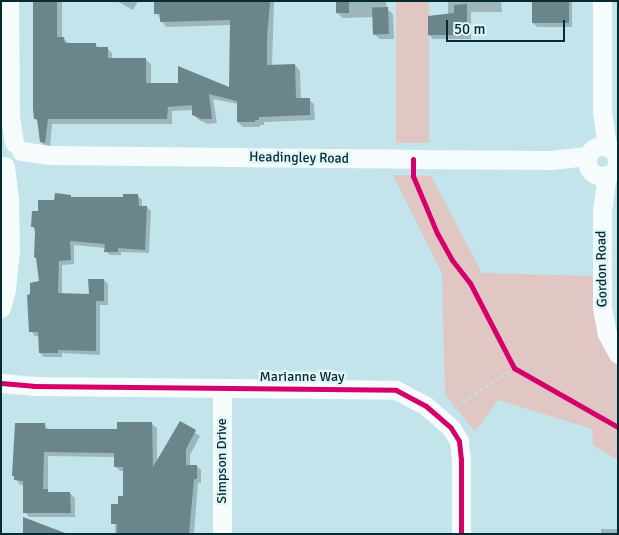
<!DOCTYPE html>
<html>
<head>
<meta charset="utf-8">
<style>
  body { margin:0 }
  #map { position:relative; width:619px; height:535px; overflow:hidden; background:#c3e4ea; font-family:Signika,sans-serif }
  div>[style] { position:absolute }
  .green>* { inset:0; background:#e0c7c3; transform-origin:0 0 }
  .shadow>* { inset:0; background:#0003; transform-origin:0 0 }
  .building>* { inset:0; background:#6a868b; transform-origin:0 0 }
  .path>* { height:3px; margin-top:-1.5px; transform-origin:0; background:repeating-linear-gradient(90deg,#ced9dc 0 4px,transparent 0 6.5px) }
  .minor>* { height:19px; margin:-9.5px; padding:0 9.5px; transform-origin:9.5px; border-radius:9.5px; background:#f6fbfc }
  .minor>.ring { margin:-9.5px; padding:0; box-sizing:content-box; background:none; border:19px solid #f6fbfc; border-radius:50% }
  .cycleway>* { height:5px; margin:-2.5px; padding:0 2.5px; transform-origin:2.5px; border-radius:2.5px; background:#d6006c }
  span { translate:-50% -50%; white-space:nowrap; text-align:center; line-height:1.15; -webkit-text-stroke:5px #e2f6f9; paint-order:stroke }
  .street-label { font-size:14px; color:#042b31 }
  .frame { position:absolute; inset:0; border:2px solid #042b31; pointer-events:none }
  .scale { position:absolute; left:446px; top:20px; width:119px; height:22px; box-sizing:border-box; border:2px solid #042b31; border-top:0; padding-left:6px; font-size:15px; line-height:18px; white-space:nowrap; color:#042b31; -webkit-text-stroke:4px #e2f6f9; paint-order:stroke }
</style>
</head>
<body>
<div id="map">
  <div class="green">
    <div style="left:396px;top:1px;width:33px;height:142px"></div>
    <div style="clip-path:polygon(393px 175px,431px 176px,482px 273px,595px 276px,618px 362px,618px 460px,593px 445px,592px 429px,498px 400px,475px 432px,445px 394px,442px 273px)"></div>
  </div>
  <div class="shadow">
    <div style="clip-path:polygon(33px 1px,66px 1px,62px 2px,62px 38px,69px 43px,95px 44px,99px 48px,107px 48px,112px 53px,112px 59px,145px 59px,151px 64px,151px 84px,230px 89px,231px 25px,166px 27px,156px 13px,156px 1px,274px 1px,272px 66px,295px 65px,300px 71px,301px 100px,309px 99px,314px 104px,315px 120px,264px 122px,264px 125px,260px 125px,260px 127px,243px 127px,238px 122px,238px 104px,213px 99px,217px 123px,208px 124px,199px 120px,193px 114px,193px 110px,172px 111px,172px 124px,52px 124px,50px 148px,47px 147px,41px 142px,39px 122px,35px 119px)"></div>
    <div style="clip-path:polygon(117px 1px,138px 1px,133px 10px)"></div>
    <div style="clip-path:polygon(337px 1px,386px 1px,387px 9px,393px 14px,394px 39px,380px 39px,374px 34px,374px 17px,343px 18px,337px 13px)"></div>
    <div style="clip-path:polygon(448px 1px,501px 1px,502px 12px,471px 12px,471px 39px,433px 39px,429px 35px,448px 14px)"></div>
    <div style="clip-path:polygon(533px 1px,572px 1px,572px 27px,537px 27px,533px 23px)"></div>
    <div style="clip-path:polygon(70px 196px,73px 199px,124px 199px,138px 196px,142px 200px,142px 207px,147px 207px,151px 211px,149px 253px,121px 252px,121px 255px,110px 255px,106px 251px,106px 248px,74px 245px,74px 264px,62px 265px,62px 295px,90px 295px,104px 280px,108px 284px,108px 305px,100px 305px,100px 355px,62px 353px,62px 357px,44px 357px,40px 353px,40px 336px,35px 336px,31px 331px,40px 282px,36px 230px,33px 227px,39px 212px,55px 201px)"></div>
    <div style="clip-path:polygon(180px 423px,200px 436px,190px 455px,190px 466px,197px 466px,201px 470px,201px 483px,198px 483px,194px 534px,115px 534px,115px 505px,119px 505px,124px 497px,124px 471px,120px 471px,115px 466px,115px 457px,48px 456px,48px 491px,50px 494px,70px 493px,75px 498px,75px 517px,29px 517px,25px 512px,25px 485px,20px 485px,13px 475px,44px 424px,49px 430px,119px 430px,152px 424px,157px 428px,157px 463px)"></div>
    <div style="left:601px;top:529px;width:17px;height:5px"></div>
  </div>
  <div class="building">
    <div style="clip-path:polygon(33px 1px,57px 1px,57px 37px,64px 37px,65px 43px,96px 43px,96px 47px,108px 47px,108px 58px,146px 58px,146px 83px,178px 83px,178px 66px,229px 87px,230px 20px,160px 22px,160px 14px,154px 14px,154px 1px,270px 2px,267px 36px,267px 65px,295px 64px,296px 98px,310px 98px,310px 115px,259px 117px,259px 120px,255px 120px,255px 122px,237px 122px,237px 101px,209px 94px,212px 119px,202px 119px,192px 115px,192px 105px,168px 107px,167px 119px,48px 119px,45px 143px,40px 142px,37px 119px,34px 119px,33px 109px)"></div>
    <div style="left:336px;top:1px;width:13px;height:12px"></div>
    <div style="left:532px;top:1px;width:37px;height:22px"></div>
    <div style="clip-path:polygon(467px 4px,467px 35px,428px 35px,428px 16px,454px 13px,454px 5px)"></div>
    <div style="left:388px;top:7px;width:27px;height:16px;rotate:88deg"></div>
    <div style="clip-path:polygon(55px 193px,71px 195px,71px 197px,123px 197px,123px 194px,138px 194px,139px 206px,147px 206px,145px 250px,118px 248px,118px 252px,104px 252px,105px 244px,70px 241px,71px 260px,59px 261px,58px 293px,89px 294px,88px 279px,104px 279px,104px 301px,96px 301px,96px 351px,58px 350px,58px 353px,39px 353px,38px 332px,29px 332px,27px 295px,30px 294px,30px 283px,39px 281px,36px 258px,34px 257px,35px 232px,34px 227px,31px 227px,32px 211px,38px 211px,38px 200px,54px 200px)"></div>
    <div style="clip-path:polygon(180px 421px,196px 430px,186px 449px,186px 465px,197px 465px,197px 479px,194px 479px,189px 534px,117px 534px,117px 524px,111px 524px,111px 504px,118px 504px,118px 496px,123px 496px,123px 467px,114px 467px,114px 453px,44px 452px,43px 489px,48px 489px,48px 492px,70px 492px,71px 513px,23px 513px,23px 481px,14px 480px,14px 476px,12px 476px,15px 423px,45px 423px,45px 429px,117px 429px,117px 422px,152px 422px,153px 467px)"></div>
    <div style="clip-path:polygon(23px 517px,65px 533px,64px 534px,23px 534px)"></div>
  </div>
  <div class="path">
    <div style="left:452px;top:409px;width:74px;rotate:-33.5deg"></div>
  </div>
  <div class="minor">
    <div style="left:9px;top:1px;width:116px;rotate:89.5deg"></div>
    <div style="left:10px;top:117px;width:26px;rotate:81deg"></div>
    <div style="left:602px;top:1px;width:110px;rotate:90deg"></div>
    <div style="left:602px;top:111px;width:36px;rotate:82deg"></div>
    <div class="ring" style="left:587px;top:146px;width:11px;height:11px"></div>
    <div style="left:21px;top:151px;width:27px;rotate:8deg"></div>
    <div style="left:48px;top:155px;width:365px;rotate:0.6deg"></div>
    <div style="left:413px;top:159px;width:137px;rotate:0.4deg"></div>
    <div style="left:550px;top:160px;width:38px;rotate:-6deg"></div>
    <div style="left:607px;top:175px;width:37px;rotate:98deg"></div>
    <div style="left:602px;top:212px;width:95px;rotate:90deg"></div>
    <div style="left:602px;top:307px;width:27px;rotate:80deg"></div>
    <div style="left:607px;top:334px;width:23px;rotate:61deg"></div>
    <div style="left:1px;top:308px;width:20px;rotate:-75deg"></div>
    <div style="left:6px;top:289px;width:38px;rotate:-84deg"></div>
    <div style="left:10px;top:251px;width:52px;rotate:-91.1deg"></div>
    <div style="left:9px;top:199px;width:33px;rotate:-97deg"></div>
    <div style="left:1px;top:383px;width:32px;rotate:5deg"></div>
    <div style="left:33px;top:386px;width:363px;rotate:0.6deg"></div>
    <div style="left:396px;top:390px;width:34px;rotate:28deg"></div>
    <div style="left:426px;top:406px;width:33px;rotate:41deg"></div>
    <div style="left:451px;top:428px;width:15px;rotate:58deg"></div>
    <div style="left:459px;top:441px;width:18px;rotate:84deg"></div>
    <div style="left:461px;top:459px;width:75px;rotate:90deg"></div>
    <div style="left:222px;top:388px;width:146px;rotate:90deg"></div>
  </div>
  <div class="cycleway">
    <div style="left:413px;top:159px;width:17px;rotate:90deg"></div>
    <div style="left:413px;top:176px;width:62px;rotate:67.2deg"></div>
    <div style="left:437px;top:233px;width:31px;rotate:61deg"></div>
    <div style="left:452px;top:260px;width:29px;rotate:52deg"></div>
    <div style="left:470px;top:283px;width:96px;rotate:62.6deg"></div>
    <div style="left:514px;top:368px;width:120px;rotate:29.6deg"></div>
    <div style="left:1px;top:383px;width:32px;rotate:5deg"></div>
    <div style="left:33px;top:386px;width:363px;rotate:0.6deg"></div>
    <div style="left:396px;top:390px;width:34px;rotate:28deg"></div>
    <div style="left:426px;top:406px;width:33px;rotate:41deg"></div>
    <div style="left:451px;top:428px;width:15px;rotate:58deg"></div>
    <div style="left:459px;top:441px;width:18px;rotate:84deg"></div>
    <div style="left:461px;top:459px;width:75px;rotate:90deg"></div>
  </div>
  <div class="street-label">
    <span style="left:299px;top:158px;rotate:1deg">Headingley Road</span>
    <span style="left:602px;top:269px;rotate:-91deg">Gordon Road</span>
    <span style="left:302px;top:377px">Marianne Way</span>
    <span style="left:222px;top:461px;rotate:-90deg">Simpson Drive</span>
  </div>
  <div class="frame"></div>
  <div class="scale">50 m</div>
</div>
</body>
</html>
